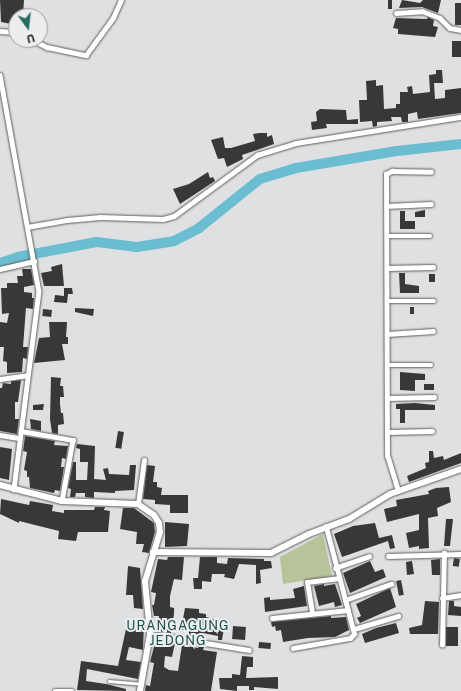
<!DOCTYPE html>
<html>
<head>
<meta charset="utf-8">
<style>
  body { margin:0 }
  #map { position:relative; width:461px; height:691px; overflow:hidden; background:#dfe0e1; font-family:"Public Sans",sans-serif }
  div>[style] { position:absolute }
  .green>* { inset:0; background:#b7c399 }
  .river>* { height:10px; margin:-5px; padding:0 5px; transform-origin:5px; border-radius:5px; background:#6bbdd1 }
  .building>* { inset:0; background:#383839; transform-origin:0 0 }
  .roads { filter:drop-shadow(0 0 1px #5c5d5e) drop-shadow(0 0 1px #5c5d5e) }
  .service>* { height:2.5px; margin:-1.25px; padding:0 1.25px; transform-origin:1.25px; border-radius:1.25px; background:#fff }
  .minor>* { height:4.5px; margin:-2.25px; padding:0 2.25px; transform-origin:2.25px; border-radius:2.25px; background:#fff }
  .tertiary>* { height:6px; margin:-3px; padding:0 3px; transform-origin:3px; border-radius:3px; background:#fff }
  span { translate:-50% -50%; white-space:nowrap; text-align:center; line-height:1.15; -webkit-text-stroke:4px #ecedef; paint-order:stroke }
  .quarter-label { font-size:13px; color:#185046; letter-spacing:1px }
  .north { position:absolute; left:8px; top:8px; width:40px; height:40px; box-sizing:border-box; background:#ecedef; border:1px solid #9a9b9d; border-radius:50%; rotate:165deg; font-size:11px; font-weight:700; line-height:16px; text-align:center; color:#202021 }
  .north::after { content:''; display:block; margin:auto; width:14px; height:18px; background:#276c60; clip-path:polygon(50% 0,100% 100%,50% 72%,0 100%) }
</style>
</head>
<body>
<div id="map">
  <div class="green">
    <div style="clip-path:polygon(323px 534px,332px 576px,283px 584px,280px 557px)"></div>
  </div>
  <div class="river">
    <div style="left:0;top:263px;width:19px;rotate:-18deg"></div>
    <div style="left:18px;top:257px;width:80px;rotate:-10.8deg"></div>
    <div style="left:97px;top:242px;width:40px;rotate:7.1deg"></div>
    <div style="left:137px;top:247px;width:37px;rotate:-9deg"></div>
    <div style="left:174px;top:241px;width:28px;rotate:-27deg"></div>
    <div style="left:199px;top:228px;width:78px;rotate:-38.8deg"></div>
    <div style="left:260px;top:179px;width:38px;rotate:-17deg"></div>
    <div style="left:296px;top:168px;width:102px;rotate:-9.6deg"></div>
    <div style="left:397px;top:151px;width:64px;rotate:-6.2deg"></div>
  </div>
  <div class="building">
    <div style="clip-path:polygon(0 0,24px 0,23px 16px,16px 16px,16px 25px,1px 22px)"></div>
    <div style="left:388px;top:0;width:4px;height:9px"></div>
    <div style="clip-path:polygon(402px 0,420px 3px,423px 0,441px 0,438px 13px,422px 7px,399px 8px)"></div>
    <div style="left:455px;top:3px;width:6px;height:22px"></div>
    <div style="clip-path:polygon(428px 17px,434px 20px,433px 26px,438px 27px,435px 37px,398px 34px,398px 29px,393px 28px,396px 18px,427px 19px)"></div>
    <div style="left:452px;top:41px;width:9px;height:16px"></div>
    <div style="clip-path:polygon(436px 70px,442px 70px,443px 83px,434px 83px,435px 99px,445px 98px,445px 90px,461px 88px,461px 113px,418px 119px,417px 112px,408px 114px,408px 122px,402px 122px,401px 117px,391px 117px,392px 121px,377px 122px,377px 126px,373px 127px,372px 121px,360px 122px,359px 100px,367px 100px,366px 81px,376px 80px,376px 86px,383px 85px,384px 109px,396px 108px,396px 104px,400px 104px,400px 92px,408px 92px,407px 87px,412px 86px,413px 94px,430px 92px,429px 75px,436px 74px)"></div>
    <div style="clip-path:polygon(320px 109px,346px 110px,347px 120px,358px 119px,358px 124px,326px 124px,327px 128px,312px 130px,311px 122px,317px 121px,316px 112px)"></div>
    <div style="clip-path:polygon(260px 133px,267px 133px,267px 137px,272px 135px,274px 144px,242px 155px,243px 159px,227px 167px,224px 158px,218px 159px,211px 140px,223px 137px,225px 148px,231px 148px,255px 141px,253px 134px)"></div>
    <div style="clip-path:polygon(208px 172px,210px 178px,213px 177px,215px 181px,180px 204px,173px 189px,189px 184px)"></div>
    <div style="clip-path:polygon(425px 210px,425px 217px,415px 217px,415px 212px)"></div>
    <div style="clip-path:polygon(400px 211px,405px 211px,405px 221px,415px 221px,415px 229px,400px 229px)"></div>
    <div style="clip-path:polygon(62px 264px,64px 286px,44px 286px,41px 273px,52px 271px,51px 267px)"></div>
    <div style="clip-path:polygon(22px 269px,31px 269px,34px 285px,24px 287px,24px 292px,32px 293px,32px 298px,34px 298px,33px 309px,26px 308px,23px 347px,28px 347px,27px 359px,23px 358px,22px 372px,7px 373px,7px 362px,3px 361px,4px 347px,0 347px,0 322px,7px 323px,9px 313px,2px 314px,1px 288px,7px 288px,7px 283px,18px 283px,17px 276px,23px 276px)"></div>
    <div style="clip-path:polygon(399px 273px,405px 273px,405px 284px,419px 286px,419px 293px,400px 293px)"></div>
    <div style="left:429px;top:274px;width:6px;height:8px"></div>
    <div style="clip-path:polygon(64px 288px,72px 288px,73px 294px,68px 294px,67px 303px,54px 302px,55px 295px,64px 296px)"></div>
    <div style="left:410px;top:307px;width:4px;height:7px"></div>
    <div style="clip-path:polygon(75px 308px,94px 309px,93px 316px,75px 312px)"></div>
    <div style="left:43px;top:309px;width:9px;height:7px;rotate:6deg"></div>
    <div style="clip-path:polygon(49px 322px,67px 322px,66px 337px,68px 337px,68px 344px,62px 344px,65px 360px,34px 363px,39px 338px,50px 337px)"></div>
    <div style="clip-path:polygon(400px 372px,425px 374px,425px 380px,415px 380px,415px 391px,400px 390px)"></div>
    <div style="clip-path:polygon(51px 377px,61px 378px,60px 386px,63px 386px,64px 397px,60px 397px,60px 404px,61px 413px,63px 413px,64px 424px,58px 425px,58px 434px,52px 433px,50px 419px)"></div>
    <div style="clip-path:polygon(21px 380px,18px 402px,15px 402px,15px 419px,19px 419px,17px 434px,0 431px,0 388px,2px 388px,3px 383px,11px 384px,11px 381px)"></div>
    <div style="left:424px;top:384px;width:10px;height:6px"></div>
    <div style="clip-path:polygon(415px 403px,435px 405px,435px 410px,405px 410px,405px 423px,400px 423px,400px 409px,396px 409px,396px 404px)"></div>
    <div style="clip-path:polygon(44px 404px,43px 410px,33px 410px,33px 405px)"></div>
    <div style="clip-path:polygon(30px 419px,41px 421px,41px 431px,31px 429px)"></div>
    <div style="left:118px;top:431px;width:6px;height:17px;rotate:9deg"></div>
    <div style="clip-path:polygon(25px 436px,55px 441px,54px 445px,68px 446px,66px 459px,62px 458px,61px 467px,64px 467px,60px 491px,55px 490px,54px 493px,30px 488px,29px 477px,27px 477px,27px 471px,24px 470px,27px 452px,23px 451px)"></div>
    <div style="clip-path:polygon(77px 444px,95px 446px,94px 479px,106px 480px,103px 469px,108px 468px,109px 474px,129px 475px,130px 465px,136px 465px,134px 490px,115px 491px,115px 493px,94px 492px,94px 498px,85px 497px,85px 493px,76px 493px,75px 497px,70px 497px,71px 489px,68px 488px,73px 462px,76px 462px,76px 480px,87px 480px,88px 462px,80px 462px,80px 449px,76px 448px)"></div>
    <div style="clip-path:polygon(0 447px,12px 449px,9px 480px,0 478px)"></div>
    <div style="clip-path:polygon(429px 451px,433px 451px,434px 458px,443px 456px,444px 460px,461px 453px,461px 463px,409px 482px,407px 476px,426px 468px,425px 463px,429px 462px)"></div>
    <div style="clip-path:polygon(147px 465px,155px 466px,153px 482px,157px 482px,157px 487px,162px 488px,161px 495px,188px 495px,188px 513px,170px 513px,170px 505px,155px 504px,155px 500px,143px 499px)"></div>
    <div style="clip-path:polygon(449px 487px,451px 502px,437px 508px,438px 516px,428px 518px,429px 548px,419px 549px,419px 546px,409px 548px,406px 533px,419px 530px,419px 514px,387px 522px,384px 509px,397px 506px,396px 500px,429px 494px,428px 491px,436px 488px)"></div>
    <div style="clip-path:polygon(1px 499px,29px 505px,30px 501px,53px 505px,52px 511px,64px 513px,64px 510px,94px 510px,95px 507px,105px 507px,104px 510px,110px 511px,108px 532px,78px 532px,76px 541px,58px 539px,59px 531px,19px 521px,19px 523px,0 514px)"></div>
    <div style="clip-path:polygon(123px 508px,134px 508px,154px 523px,155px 532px,149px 553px,142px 552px,144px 544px,136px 544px,137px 532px,120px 529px)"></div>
    <div style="clip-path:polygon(446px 519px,453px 519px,450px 546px,444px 546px)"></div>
    <div style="clip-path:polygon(165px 522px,189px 524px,187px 546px,165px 547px)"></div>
    <div style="clip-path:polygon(375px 523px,379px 538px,392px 535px,395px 548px,390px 549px,388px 541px,342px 557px,334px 534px,353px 526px)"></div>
    <div style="clip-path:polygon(168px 557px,184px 557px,182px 580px,174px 579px,170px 596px,170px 607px,174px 608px,174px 614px,171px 633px,156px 631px,159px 616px,154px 616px,152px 605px,154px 605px,156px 593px,151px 592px,158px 559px,167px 560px)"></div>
    <div style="clip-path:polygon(200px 557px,217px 557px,217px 563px,227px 564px,228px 558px,264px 559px,264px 561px,271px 561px,272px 568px,260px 570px,261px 583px,256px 584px,256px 565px,239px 564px,234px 579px,224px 577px,225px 574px,212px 574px,211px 582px,202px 581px,202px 589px,194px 589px,193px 578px,198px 578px)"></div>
    <div style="left:454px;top:558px;width:6px;height:8px;rotate:9deg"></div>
    <div style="clip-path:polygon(440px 559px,440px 575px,432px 575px,431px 560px)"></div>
    <div style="clip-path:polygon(370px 561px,375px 572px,383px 569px,386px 577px,350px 593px,343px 573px)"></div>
    <div style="clip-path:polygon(412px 561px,414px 574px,407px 575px,406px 562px)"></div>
    <div style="clip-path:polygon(128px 566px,140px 568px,143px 609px,134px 608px,133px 595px,126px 595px)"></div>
    <div style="left:401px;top:580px;width:15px;height:5px;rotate:79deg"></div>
    <div style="clip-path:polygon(324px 584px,324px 586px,335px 584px,342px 605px,335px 607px,334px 602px,319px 606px,314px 586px)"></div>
    <div style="clip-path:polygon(304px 586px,307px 606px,265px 612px,264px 598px,270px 597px,270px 600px,295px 598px,293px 589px)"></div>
    <div style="clip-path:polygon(390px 588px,396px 607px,360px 623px,357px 618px,361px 616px,356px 604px)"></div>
    <div style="clip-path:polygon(425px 601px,439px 602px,438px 634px,410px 634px,409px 628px,422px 625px)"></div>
    <div style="clip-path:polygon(449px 601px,454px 601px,454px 606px,461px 607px,461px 616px,448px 615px)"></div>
    <div style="clip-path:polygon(185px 608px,199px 609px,199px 613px,206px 614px,206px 617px,225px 622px,222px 640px,218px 640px,218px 636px,203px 633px,189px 636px,189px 630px,181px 630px)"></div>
    <div style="clip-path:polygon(331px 616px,331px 618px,346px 617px,349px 630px,335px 637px,308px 638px,283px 642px,281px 630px,276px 631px,275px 626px,272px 627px,271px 622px)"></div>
    <div style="clip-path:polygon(144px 623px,143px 650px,129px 647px,126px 660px,141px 662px,138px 679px,87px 669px,86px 681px,106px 684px,126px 689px,126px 691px,77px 690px,81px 661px,118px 666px,126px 629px,131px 629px,131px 624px)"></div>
    <div style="clip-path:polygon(396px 623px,399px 633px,365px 643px,362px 634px,376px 628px)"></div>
    <div style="left:233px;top:626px;width:13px;height:13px;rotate:4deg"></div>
    <div style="left:446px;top:627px;width:12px;height:19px"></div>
    <div style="clip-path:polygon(156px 639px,175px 643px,172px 657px,165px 656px,164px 667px,169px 670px,178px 671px,182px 645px,198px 648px,199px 646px,204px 647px,203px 650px,217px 652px,211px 691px,145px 691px,146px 685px,150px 686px,154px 663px,150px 662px)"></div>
    <div style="left:259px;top:642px;width:12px;height:6px;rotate:5deg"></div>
    <div style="clip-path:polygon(242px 656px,253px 657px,253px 667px,247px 667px,246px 678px,278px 677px,278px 689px,254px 687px,254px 690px,249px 690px,249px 686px,237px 686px,237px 691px,220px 689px,219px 678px,232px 678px,232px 674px,240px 675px)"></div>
  </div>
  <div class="roads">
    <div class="service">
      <div style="left:109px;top:681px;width:32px;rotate:5deg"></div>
    </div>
    <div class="minor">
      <div style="left:396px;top:13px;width:26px;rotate:-4deg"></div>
      <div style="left:422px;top:11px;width:19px;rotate:21deg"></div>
      <div style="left:440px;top:18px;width:14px;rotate:45deg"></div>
      <div style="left:450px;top:28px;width:11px;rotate:10deg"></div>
      <div style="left:0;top:31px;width:16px;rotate:4deg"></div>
      <div style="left:33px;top:40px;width:16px;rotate:27deg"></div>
      <div style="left:47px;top:47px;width:40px;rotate:12deg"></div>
      <div style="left:86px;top:55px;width:46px;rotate:-53.9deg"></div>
      <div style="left:113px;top:18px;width:20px;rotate:-66deg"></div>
      <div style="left:0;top:75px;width:219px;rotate:79.8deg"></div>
      <div style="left:39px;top:291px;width:200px;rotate:97.2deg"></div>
      <div style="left:386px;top:206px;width:45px;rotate:-2.5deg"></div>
      <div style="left:27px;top:227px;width:41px;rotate:-9.9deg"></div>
      <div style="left:67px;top:220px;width:33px;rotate:-5deg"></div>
      <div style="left:100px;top:217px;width:63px;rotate:1.8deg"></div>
      <div style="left:163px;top:219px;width:11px;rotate:-15deg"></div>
      <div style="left:174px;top:216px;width:103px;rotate:-36.3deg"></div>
      <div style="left:257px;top:155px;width:41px;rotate:-17.1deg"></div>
      <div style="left:296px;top:143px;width:167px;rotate:-9deg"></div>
      <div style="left:387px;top:236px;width:43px"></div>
      <div style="left:387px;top:268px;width:46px;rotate:-1.2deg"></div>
      <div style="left:0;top:269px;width:35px;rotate:-13deg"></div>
      <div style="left:387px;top:301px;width:47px"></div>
      <div style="left:387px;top:334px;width:46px;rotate:-3.7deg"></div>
      <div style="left:387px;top:365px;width:44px"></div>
      <div style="left:0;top:379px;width:27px;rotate:-8deg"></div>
      <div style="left:387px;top:398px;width:47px;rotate:-1.2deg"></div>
      <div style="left:21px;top:431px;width:53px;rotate:9.8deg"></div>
      <div style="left:73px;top:440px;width:62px;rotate:100.2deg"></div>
      <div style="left:387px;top:432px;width:45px;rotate:-1.3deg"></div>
      <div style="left:0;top:435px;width:20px;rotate:9deg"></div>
      <div style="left:398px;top:491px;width:37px;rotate:-107deg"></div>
      <div style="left:387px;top:456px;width:282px;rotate:-90.2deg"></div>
      <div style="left:386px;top:174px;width:7px;rotate:-27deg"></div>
      <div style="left:392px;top:171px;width:39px;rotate:1deg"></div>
      <div style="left:138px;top:504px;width:44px;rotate:-82.2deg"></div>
      <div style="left:388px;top:556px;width:73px;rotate:-1.6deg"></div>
      <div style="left:335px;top:568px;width:36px;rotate:-19deg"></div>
      <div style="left:442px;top:598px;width:19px;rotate:-9deg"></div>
      <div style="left:345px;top:600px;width:49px;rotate:-19.2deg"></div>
      <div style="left:312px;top:613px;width:31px;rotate:-99deg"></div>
      <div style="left:307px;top:582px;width:31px;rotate:-7deg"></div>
      <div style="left:272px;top:618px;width:76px;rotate:-6deg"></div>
      <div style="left:354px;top:629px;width:46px;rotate:-16.5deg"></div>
      <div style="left:150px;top:634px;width:100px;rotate:9.2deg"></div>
      <div style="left:442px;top:645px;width:92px;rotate:-88.8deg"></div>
      <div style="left:293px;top:648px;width:58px;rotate:-10deg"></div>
      <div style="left:350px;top:638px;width:6px;rotate:-45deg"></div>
      <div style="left:354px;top:634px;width:111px;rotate:-104.7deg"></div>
      <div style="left:55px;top:691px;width:17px"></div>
    </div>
    <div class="tertiary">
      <div style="left:0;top:485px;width:64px;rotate:14.5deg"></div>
      <div style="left:62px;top:501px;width:76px;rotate:2.3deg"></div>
      <div style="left:138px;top:504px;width:19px;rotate:35deg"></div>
      <div style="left:154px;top:515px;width:9px;rotate:58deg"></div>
      <div style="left:159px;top:523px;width:9px;rotate:84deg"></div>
      <div style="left:160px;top:532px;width:51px;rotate:107deg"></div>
      <div style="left:145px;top:581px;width:53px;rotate:84.6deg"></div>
      <div style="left:150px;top:634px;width:58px;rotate:100deg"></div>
      <div style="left:153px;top:552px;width:118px;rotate:0.5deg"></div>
      <div style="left:271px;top:553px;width:42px;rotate:-26.6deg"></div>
      <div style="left:309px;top:534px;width:43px;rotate:-20.6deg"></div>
      <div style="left:349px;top:519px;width:48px;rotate:-31.4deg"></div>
      <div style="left:390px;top:494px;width:75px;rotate:-19.4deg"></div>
    </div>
  </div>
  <div class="quarter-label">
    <span style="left:178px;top:634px">URANGAGUNG<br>JEDONG</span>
  </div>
  <div class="north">U</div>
</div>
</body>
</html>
